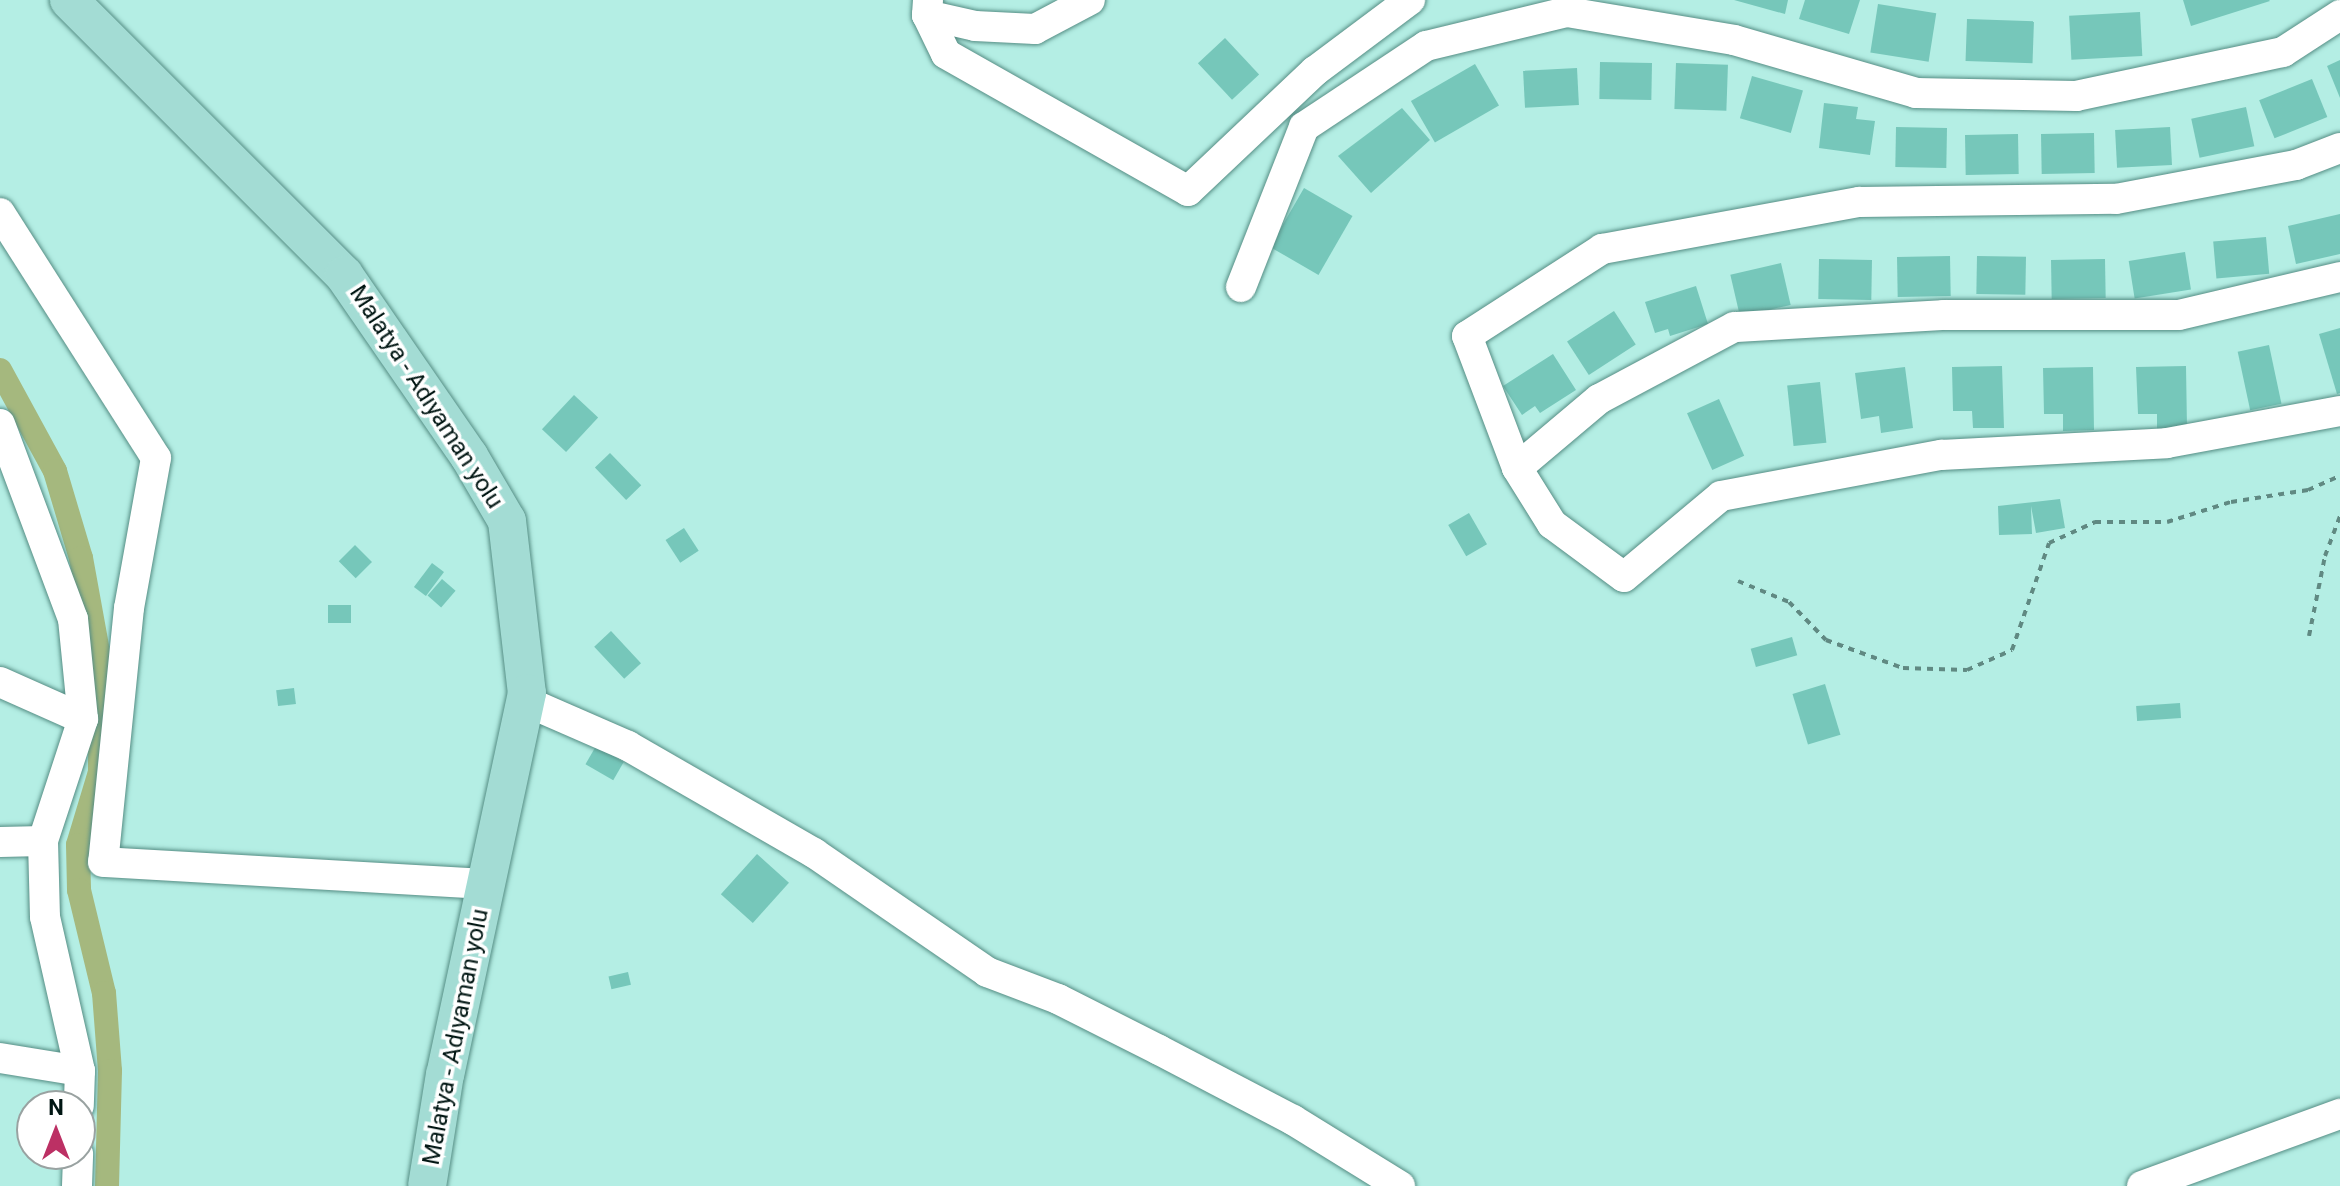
<!DOCTYPE html>
<html>
<head>
<meta charset="utf-8">
<style>
  body { margin:0 }
  #map { position:relative; width:2340px; height:1186px; overflow:hidden; background:#b4eee4; font-family:Roboto,sans-serif }
  div>[style] { position:absolute }
  .canal>* { height:24px; margin:-12px; padding:0 12px; transform-origin:12px; border-radius:12px; background:#a5b87e }
  .building>* { inset:0; background:#76c7ba; transform-origin:0 0 }
  .path>* { height:4px; margin-top:-2px; transform-origin:0; background:repeating-linear-gradient(90deg,#608982 0 6px,transparent 0 12px) }
  .roads { filter:drop-shadow(0 0 2px #558d84) drop-shadow(0 0 2px #558d84) }
  .minor>* { height:30px; margin:-15px; padding:0 15px; transform-origin:15px; border-radius:15px; background:#fff }
  .major>* { height:38px; margin:-19px; padding:0 19px; transform-origin:19px; border-radius:19px; background:#a3dcd4 }
  span { translate:-50% -50%; white-space:nowrap; text-align:center; line-height:1.15; -webkit-text-stroke:7px #fff; paint-order:stroke }
  .street-label { font-size:24px; color:#011613 }
  .north { position:absolute; left:16px; top:1090px; width:80px; height:80px; box-sizing:border-box; background:#fff; border:2px solid #99a2a1; border-radius:50%; rotate:0deg; font-size:22px; font-weight:700; line-height:32px; text-align:center; color:#011613 }
  .north::after { content:''; display:block; margin:auto; width:28px; height:36px; background:#bc3064; clip-path:polygon(50% 0,100% 100%,50% 72%,0 100%) }
</style>
</head>
<body>
<div id="map">
  <div class="canal">
    <div style="left:0;top:370px;width:115px;rotate:61.4deg"></div>
    <div style="left:55px;top:471px;width:91px;rotate:73.4deg"></div>
    <div style="left:81px;top:558px;width:112px;rotate:79.7deg"></div>
    <div style="left:101px;top:668px;width:104px;rotate:90.6deg"></div>
    <div style="left:100px;top:772px;width:76px;rotate:106.8deg"></div>
    <div style="left:78px;top:845px;width:45px;rotate:88.7deg"></div>
    <div style="left:79px;top:890px;width:106px;rotate:76.4deg"></div>
    <div style="left:104px;top:993px;width:78px;rotate:85.6deg"></div>
    <div style="left:110px;top:1071px;width:115px;rotate:91.5deg"></div>
  </div>
  <div class="building">
    <div style="clip-path:polygon(1734px 0,1788px 0,1785px 14px)"></div>
    <div style="clip-path:polygon(1805px 0,1860px 0,1849px 34px,1799px 19px)"></div>
    <div style="clip-path:polygon(2183px 0,2269px 0,2270px 1px,2191px 26px)"></div>
    <div style="left:1878px;top:4px;width:59px;height:49px;rotate:9deg"></div>
    <div style="left:2140px;top:12px;width:44px;height:71px;rotate:87deg"></div>
    <div style="left:1967px;top:19px;width:67px;height:42px;rotate:2deg"></div>
    <div style="left:1225px;top:38px;width:50px;height:37px;rotate:47deg"></div>
    <div style="clip-path:polygon(2340px 60px,2340px 98px,2327px 66px)"></div>
    <div style="left:1600px;top:62px;width:52px;height:37px;rotate:1deg"></div>
    <div style="left:1676px;top:63px;width:52px;height:46px;rotate:2deg"></div>
    <div style="left:1475px;top:64px;width:48px;height:74px;rotate:60deg"></div>
    <div style="left:1577px;top:68px;width:37px;height:54px;rotate:87deg"></div>
    <div style="left:1752px;top:76px;width:53px;height:44px;rotate:16deg"></div>
    <div style="left:2312px;top:79px;width:41px;height:57px;rotate:68deg"></div>
    <div style="clip-path:polygon(1824px 103px,1858px 107px,1856px 119px,1875px 121px,1870px 155px,1819px 148px)"></div>
    <div style="left:2246px;top:107px;width:40px;height:56px;rotate:78deg"></div>
    <div style="clip-path:polygon(1402px 108px,1430px 140px,1371px 193px,1338px 156px)"></div>
    <div style="left:1896px;top:127px;width:51px;height:40px;rotate:1deg"></div>
    <div style="left:2170px;top:127px;width:38px;height:55px;rotate:87deg"></div>
    <div style="left:2094px;top:133px;width:40px;height:53px;rotate:89deg"></div>
    <div style="left:2018px;top:134px;width:40px;height:53px;rotate:89deg"></div>
    <div style="left:1304px;top:188px;width:56px;height:68px;rotate:30deg"></div>
    <div style="clip-path:polygon(2340px 214px,2340px 254px,2296px 264px,2288px 226px)"></div>
    <div style="left:2266px;top:237px;width:37px;height:53px;rotate:85deg"></div>
    <div style="left:2185px;top:252px;width:38px;height:57px;rotate:81deg"></div>
    <div style="left:1950px;top:256px;width:40px;height:53px;rotate:89deg"></div>
    <div style="left:1977px;top:256px;width:49px;height:38px;rotate:1deg"></div>
    <div style="left:1819px;top:259px;width:53px;height:40px;rotate:1deg"></div>
    <div style="left:2105px;top:259px;width:39px;height:54px;rotate:89deg"></div>
    <div style="left:1781px;top:263px;width:43px;height:52px;rotate:77deg"></div>
    <div style="clip-path:polygon(1696px 286px,1708px 324px,1670px 336px,1668px 329px,1655px 333px,1645px 302px)"></div>
    <div style="left:1614px;top:311px;width:40px;height:56px;rotate:57deg"></div>
    <div style="clip-path:polygon(2340px 328px,2340px 393px,2337px 394px,2319px 334px)"></div>
    <div style="left:2269px;top:345px;width:60px;height:32px;rotate:78deg"></div>
    <div style="clip-path:polygon(1553px 354px,1576px 390px,1540px 413px,1535px 406px,1522px 415px,1503px 386px)"></div>
    <div style="clip-path:polygon(2002px 366px,2004px 428px,1973px 428px,1972px 411px,1953px 411px,1952px 367px)"></div>
    <div style="clip-path:polygon(2186px 366px,2187px 428px,2157px 429px,2157px 414px,2138px 414px,2136px 367px)"></div>
    <div style="clip-path:polygon(1905px 367px,1913px 428px,1881px 433px,1879px 416px,1861px 419px,1855px 373px)"></div>
    <div style="clip-path:polygon(2093px 367px,2094px 430px,2063px 431px,2063px 414px,2044px 414px,2043px 368px)"></div>
    <div style="left:1820px;top:382px;width:61px;height:33px;rotate:84deg"></div>
    <div style="left:574px;top:395px;width:33px;height:47px;rotate:43deg"></div>
    <div style="left:1719px;top:399px;width:62px;height:35px;rotate:66deg"></div>
    <div style="left:610px;top:453px;width:45px;height:21px;rotate:46deg"></div>
    <div style="clip-path:polygon(2060px 499px,2065px 528px,2036px 533px,2031px 506px,2032px 534px,1999px 535px,1998px 506px)"></div>
    <div style="left:1469px;top:513px;width:36px;height:24px;rotate:60deg"></div>
    <div style="left:684px;top:528px;width:27px;height:22px;rotate:57deg"></div>
    <div style="left:355px;top:545px;width:24px;height:23px;rotate:45deg"></div>
    <div style="left:432px;top:563px;width:15px;height:30px;rotate:37deg"></div>
    <div style="left:442px;top:579px;width:18px;height:22px;rotate:41deg"></div>
    <div style="left:328px;top:605px;width:23px;height:18px"></div>
    <div style="left:611px;top:631px;width:44px;height:23px;rotate:47deg"></div>
    <div style="left:1792px;top:637px;width:19px;height:43px;rotate:74deg"></div>
    <div style="left:1825px;top:684px;width:53px;height:34px;rotate:73deg"></div>
    <div style="left:294px;top:688px;width:16px;height:18px;rotate:83deg"></div>
    <div style="left:2180px;top:703px;width:15px;height:44px;rotate:86deg"></div>
    <div style="left:596px;top:746px;width:32px;height:21px;rotate:30deg"></div>
    <div style="left:757px;top:854px;width:43px;height:54px;rotate:42deg"></div>
    <div style="left:628px;top:972px;width:13px;height:20px;rotate:77deg"></div>
  </div>
  <div class="path">
    <div style="left:1738px;top:581px;width:55px;rotate:22.4deg"></div>
    <div style="left:1789px;top:602px;width:53px;rotate:45.8deg"></div>
    <div style="left:1826px;top:640px;width:82px;rotate:20deg"></div>
    <div style="left:1903px;top:668px;width:64px;rotate:1.8deg"></div>
    <div style="left:1967px;top:670px;width:49px;rotate:-24deg"></div>
    <div style="left:2012px;top:650px;width:113px;rotate:-70.9deg"></div>
    <div style="left:2049px;top:543px;width:51px;rotate:-24.5deg"></div>
    <div style="left:2095px;top:522px;width:72px"></div>
    <div style="left:2167px;top:522px;width:67px;rotate:-17.4deg"></div>
    <div style="left:2231px;top:502px;width:78px;rotate:-8.9deg"></div>
    <div style="left:2308px;top:490px;width:35px;rotate:-24deg"></div>
    <div style="left:2309px;top:636px;width:82px;rotate:-78.7deg"></div>
    <div style="left:2325px;top:556px;width:43px;rotate:-69.4deg"></div>
  </div>
  <div class="roads">
    <div class="minor">
      <div style="left:928px;top:0;width:15px;rotate:94deg"></div>
      <div style="left:927px;top:15px;width:43px;rotate:64deg"></div>
      <div style="left:946px;top:54px;width:278px;rotate:29.5deg"></div>
      <div style="left:1188px;top:191px;width:175px;rotate:-43.4deg"></div>
      <div style="left:1315px;top:71px;width:119px;rotate:-36.8deg"></div>
      <div style="left:927px;top:15px;width:49px;rotate:12.9deg"></div>
      <div style="left:975px;top:26px;width:60px;rotate:2.9deg"></div>
      <div style="left:1035px;top:29px;width:62px;rotate:-27.8deg"></div>
      <div style="left:0;top:213px;width:290px;rotate:57.5deg"></div>
      <div style="left:156px;top:458px;width:152px;rotate:100.2deg"></div>
      <div style="left:129px;top:608px;width:255px;rotate:95.8deg"></div>
      <div style="left:103px;top:862px;width:385px;rotate:3.3deg"></div>
      <div style="left:2340px;top:277px;width:165px;rotate:166.7deg"></div>
      <div style="left:2179px;top:315px;width:235px;rotate:180deg"></div>
      <div style="left:1944px;top:315px;width:210px;rotate:176.7deg"></div>
      <div style="left:1734px;top:327px;width:153px;rotate:151.9deg"></div>
      <div style="left:1599px;top:399px;width:107px;rotate:139.9deg"></div>
      <div style="left:1517px;top:468px;width:66px;rotate:58deg"></div>
      <div style="left:1552px;top:524px;width:89px;rotate:36.4deg"></div>
      <div style="left:1624px;top:577px;width:126px;rotate:-39.9deg"></div>
      <div style="left:1721px;top:496px;width:224px;rotate:-10.6deg"></div>
      <div style="left:1941px;top:455px;width:226px;rotate:-3deg"></div>
      <div style="left:2167px;top:443px;width:176px;rotate:-10.5deg"></div>
      <div style="left:1241px;top:287px;width:172px;rotate:-68.5deg"></div>
      <div style="left:1304px;top:127px;width:146px;rotate:-33.6deg"></div>
      <div style="left:1426px;top:46px;width:145px;rotate:-13.6deg"></div>
      <div style="left:1567px;top:12px;width:169px;rotate:9.5deg"></div>
      <div style="left:1734px;top:40px;width:190px;rotate:16.2deg"></div>
      <div style="left:1916px;top:93px;width:160px;rotate:1.1deg"></div>
      <div style="left:2076px;top:96px;width:212px;rotate:-12deg"></div>
      <div style="left:2283px;top:52px;width:68px;rotate:-33deg"></div>
      <div style="left:0;top:424px;width:208px;rotate:69.5deg"></div>
      <div style="left:73px;top:619px;width:100px;rotate:84.3deg"></div>
      <div style="left:83px;top:719px;width:128px;rotate:108.2deg"></div>
      <div style="left:43px;top:841px;width:76px;rotate:88.5deg"></div>
      <div style="left:45px;top:917px;width:158px;rotate:77.2deg"></div>
      <div style="left:80px;top:1071px;width:35px;rotate:92deg"></div>
      <div style="left:1517px;top:468px;width:141px;rotate:-110.7deg"></div>
      <div style="left:1467px;top:336px;width:161px;rotate:-32.8deg"></div>
      <div style="left:1602px;top:249px;width:261px;rotate:-10.4deg"></div>
      <div style="left:1859px;top:202px;width:257px;rotate:-0.7deg"></div>
      <div style="left:2116px;top:199px;width:183px;rotate:-10.7deg"></div>
      <div style="left:2296px;top:165px;width:47px;rotate:-21.1deg"></div>
      <div style="left:0;top:682px;width:91px;rotate:24deg"></div>
      <div style="left:525px;top:701px;width:112px;rotate:23.6deg"></div>
      <div style="left:628px;top:746px;width:215px;rotate:29.9deg"></div>
      <div style="left:814px;top:853px;width:210px;rotate:34.5deg"></div>
      <div style="left:987px;top:972px;width:76px;rotate:20.8deg"></div>
      <div style="left:1058px;top:999px;width:113px;rotate:26.8deg"></div>
      <div style="left:1159px;top:1050px;width:151px;rotate:27.6deg"></div>
      <div style="left:1293px;top:1120px;width:126px;rotate:31.7deg"></div>
      <div style="left:0;top:842px;width:43px;rotate:-1.3deg"></div>
      <div style="left:0;top:1058px;width:81px;rotate:9.2deg"></div>
      <div style="left:77px;top:1186px;width:32px;rotate:-88deg"></div>
      <div style="left:2142px;top:1186px;width:211px;rotate:-20deg"></div>
    </div>
    <div class="major">
      <div style="left:69px;top:0;width:389px;rotate:45deg"></div>
      <div style="left:344px;top:275px;width:220px;rotate:55.4deg"></div>
      <div style="left:469px;top:456px;width:75px;rotate:59.7deg"></div>
      <div style="left:507px;top:521px;width:173px;rotate:83.4deg"></div>
      <div style="left:527px;top:693px;width:390px;rotate:102.1deg"></div>
      <div style="left:445px;top:1074px;width:113px;rotate:99.1deg"></div>
    </div>
  </div>
  <div class="street-label">
    <span style="left:426px;top:397px;rotate:57deg">Malatya - Adıyaman yolu</span>
    <span style="left:456px;top:1037px;rotate:-79deg">Malatya - Adıyaman yolu</span>
  </div>
  <div class="north">N</div>
</div>
</body>
</html>
